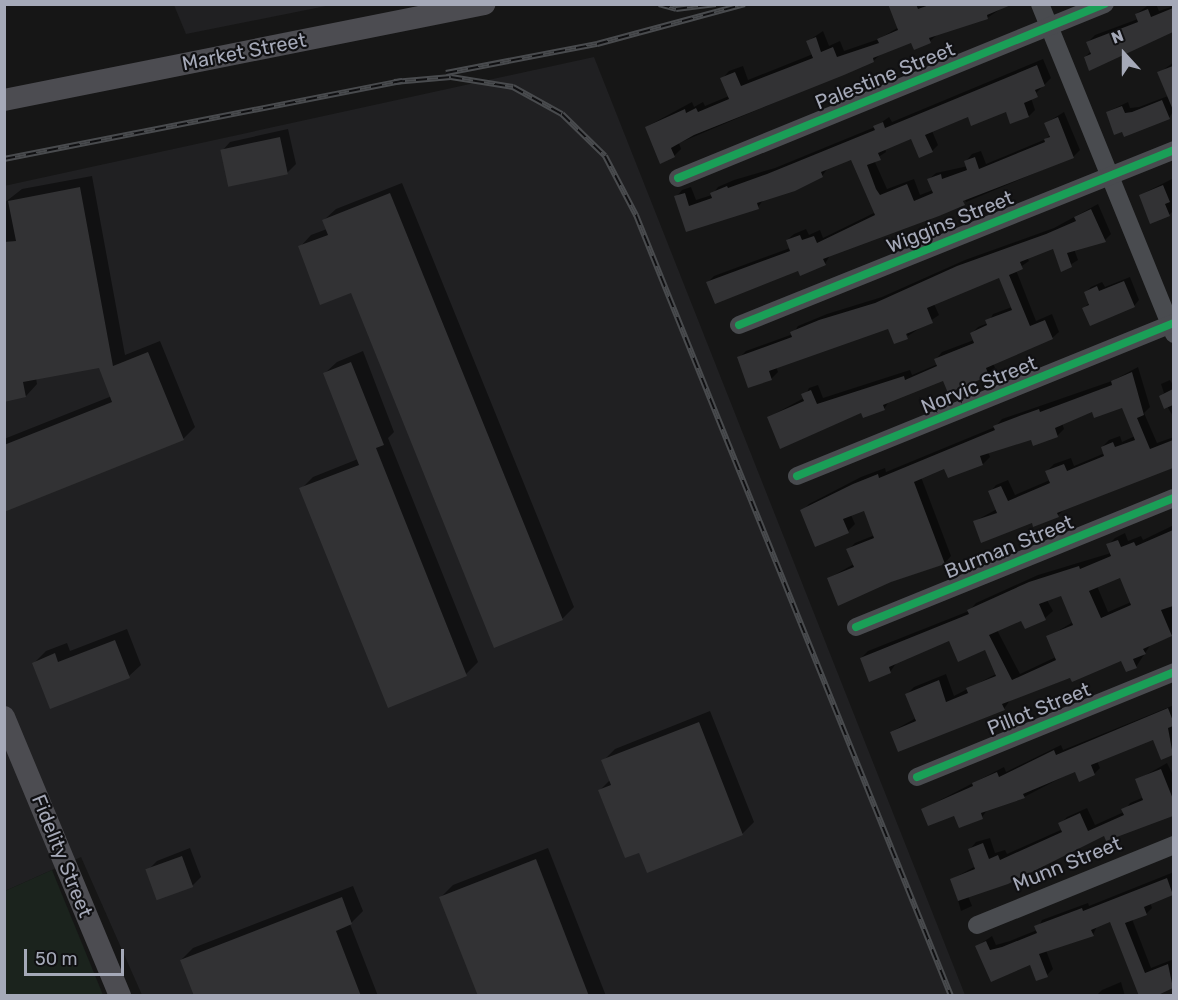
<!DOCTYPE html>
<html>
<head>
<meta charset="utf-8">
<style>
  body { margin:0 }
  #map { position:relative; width:1178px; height:1000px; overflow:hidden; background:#161616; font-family:Rubik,sans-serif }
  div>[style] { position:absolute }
  .built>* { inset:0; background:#202022 }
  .green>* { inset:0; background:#1b231d }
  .shadow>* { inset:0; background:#0007 }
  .building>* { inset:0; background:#323234; transform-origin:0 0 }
  .minor>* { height:18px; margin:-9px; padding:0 9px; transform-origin:9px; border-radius:9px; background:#494b4f }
  .major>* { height:22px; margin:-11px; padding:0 11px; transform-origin:11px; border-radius:11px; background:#4c4c51 }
  .rail>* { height:6px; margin-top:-3px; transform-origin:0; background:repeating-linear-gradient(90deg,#101012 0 11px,#494b4e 0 22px); box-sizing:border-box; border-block:2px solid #494b4e }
  .cycleway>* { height:8px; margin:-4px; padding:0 4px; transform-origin:4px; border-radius:4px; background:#1a9f57 }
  span { translate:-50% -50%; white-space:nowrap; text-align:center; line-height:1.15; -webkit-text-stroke:4.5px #101012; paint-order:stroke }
  .street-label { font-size:20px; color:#a5a9b8 }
  .frame { position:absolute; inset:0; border:6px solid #a5a9b8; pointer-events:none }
  .north { position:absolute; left:1094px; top:24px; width:60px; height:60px; -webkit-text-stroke:4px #101012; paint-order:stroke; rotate:339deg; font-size:16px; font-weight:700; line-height:24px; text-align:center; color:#a5a9b8 }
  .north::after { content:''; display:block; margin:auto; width:21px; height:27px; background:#a5a9b8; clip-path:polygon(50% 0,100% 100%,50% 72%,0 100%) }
  .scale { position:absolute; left:24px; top:949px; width:100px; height:27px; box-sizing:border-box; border:3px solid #a5a9b8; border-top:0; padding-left:8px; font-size:18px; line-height:21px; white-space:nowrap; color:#a5a9b8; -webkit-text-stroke:4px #101012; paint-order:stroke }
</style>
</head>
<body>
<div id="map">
  <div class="built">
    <div style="clip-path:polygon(174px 5px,331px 5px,186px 34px)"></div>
    <div style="clip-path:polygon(594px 57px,965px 995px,142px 995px,81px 857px,5px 891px,4px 186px)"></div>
  </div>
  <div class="green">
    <div style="clip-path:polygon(52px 870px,103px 995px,5px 995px,5px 891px)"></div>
  </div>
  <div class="shadow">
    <div style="clip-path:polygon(892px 4px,1008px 4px,987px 18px,938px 34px,930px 41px,912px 41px,881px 54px,873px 61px,679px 143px,681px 149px,674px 156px,646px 127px,692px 102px,694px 107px,703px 102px,705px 106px,729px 96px,722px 79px,729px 71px,743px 66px,748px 80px,813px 54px,808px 41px,823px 31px,829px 46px,840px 41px,844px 51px,879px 39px,899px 27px)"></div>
    <div style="clip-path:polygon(1150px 4px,1156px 4px,1159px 11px,1174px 6px,1174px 31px,1085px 57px,1091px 51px,1088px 42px,1095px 35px,1138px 19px,1136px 14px)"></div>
    <div style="clip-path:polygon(1043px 59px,1051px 78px,1031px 98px,1035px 110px,1029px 116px,1007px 110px,969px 115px,932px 131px,938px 145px,932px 151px,911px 137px,885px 148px,886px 152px,874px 160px,887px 189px,914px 179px,920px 195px,933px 190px,929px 179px,936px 173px,968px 166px,966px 161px,972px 154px,981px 151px,986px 164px,1046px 139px,1051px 134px,1046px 123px,1064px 112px,1080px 150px,1073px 157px,966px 202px,962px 193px,964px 204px,830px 255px,825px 264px,708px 282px,714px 276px,790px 248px,787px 240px,794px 234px,806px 229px,809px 235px,820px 230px,823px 238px,876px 212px,852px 158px,828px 168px,822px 176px,764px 199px,758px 207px,687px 230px,676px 197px,682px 190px,691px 187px,696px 200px,712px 195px,718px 187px,734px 180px,775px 168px,875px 127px,889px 117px,892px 122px)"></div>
    <div style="clip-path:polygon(1174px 62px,1174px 88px,1167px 91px,1159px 73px)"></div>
    <div style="clip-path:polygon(1168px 96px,1174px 110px,1169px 118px,1107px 112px,1128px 102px,1130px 108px,1139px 107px)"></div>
    <div style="clip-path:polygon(288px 129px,296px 164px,287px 173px,222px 151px,230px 142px)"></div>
    <div style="clip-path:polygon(92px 176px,125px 355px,160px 341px,195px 427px,183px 439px,4px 511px,4px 439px,112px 396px,100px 366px,36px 378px,37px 384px,26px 396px,4px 400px,4px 203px,22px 189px)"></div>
    <div style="clip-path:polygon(1174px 178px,1174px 210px,1169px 215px,1140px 195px)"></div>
    <div style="clip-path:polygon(402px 183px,574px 607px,562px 619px,352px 291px,300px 247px,311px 235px,327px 229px,324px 220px,336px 209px)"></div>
    <div style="clip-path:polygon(1098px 204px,1111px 234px,1105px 240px,1074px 249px,1078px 260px,1062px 270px,1053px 248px,1027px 257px,1029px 261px,1016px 270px,1036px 321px,1052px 314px,1059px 332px,1052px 338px,993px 363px,995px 368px,988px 374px,961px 386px,949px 391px,944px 379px,890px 400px,884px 409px,864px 416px,862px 411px,781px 447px,769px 417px,804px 398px,809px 388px,818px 385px,823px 398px,910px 370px,912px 375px,938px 364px,936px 359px,942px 352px,974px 340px,972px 333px,978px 327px,988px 323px,993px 314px,1012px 307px,1000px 276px,934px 304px,939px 315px,908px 336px,902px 327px,907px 337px,895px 342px,889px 327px,776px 367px,778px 372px,771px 379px,749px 386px,739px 358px,746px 351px,793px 334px,798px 326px,827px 314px,882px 297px,965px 260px,1054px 228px)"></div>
    <div style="clip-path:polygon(1130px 277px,1139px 300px,1134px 306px,1084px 308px,1090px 302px,1086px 292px,1091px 287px,1102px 282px,1105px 287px)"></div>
    <div style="clip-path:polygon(363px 351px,394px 432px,388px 438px,478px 662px,466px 674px,388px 706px,301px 489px,313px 477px,358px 459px,325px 373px,337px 362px)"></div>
    <div style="clip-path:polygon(1138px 367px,1150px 407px,1144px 413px,1157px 443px,1174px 437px,1174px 466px,1065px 509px,1058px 515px,1033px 522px,975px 521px,997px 509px,990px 492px,996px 485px,1008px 480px,1015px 495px,1050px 480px,1047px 471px,1054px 464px,1071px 458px,1074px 466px,1105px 453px,1102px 447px,1109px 440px,1120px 436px,1122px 442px,1135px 436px,1123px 406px,1093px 410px,1062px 423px,1064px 429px,1057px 436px,1032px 439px,988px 452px,990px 457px,983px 464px,949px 477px,945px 467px,921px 477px,951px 556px,945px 563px,829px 578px,854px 564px,848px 550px,855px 543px,875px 535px,864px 509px,851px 515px,855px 524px,848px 531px,802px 511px,809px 504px,861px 477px,885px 468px,886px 472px,995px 427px,1002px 419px,1112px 381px)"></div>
    <div style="clip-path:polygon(1170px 380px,1174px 387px,1174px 418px,1161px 396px,1164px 393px,1161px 384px)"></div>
    <div style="clip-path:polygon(evenodd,1174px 525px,1174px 635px,1151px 644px,1136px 667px,1122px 659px,1010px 700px,1004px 709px,891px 732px,916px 718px,907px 694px,914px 687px,946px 674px,954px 696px,996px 674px,986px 648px,950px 639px,897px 662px,890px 672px,861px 658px,868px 651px,969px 611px,976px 603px,1038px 575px,1111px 553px,1108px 545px,1115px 538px,1125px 533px,1128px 541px,1141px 536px,1143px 540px,1174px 525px,1121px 576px,1131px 602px,1108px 612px,1097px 586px,1121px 576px,1174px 525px,1061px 594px,1073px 622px,1048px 637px,1056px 657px,1020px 674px,997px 630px,1022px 619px,1026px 627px,1045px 618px,1053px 611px,1047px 600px,1061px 594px)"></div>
    <div style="clip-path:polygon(127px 629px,141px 665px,129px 676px,34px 663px,46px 651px,67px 643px,70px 651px)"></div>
    <div style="clip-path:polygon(1174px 705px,1174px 753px,1162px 758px,1154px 738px,1097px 761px,1100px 768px,1094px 774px,1076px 770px,1024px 797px,988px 809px,982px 817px,923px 809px,1004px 767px,1006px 772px,1061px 745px,1063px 750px)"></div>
    <div style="clip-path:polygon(710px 711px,754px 822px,742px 834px,600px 790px,611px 779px,603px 761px,615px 749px)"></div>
    <div style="clip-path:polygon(1167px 763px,1174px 777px,1174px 813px,1107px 839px,1105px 834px,968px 896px,972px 906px,961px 911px,952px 879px,976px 866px,970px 849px,976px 842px,990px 838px,995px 853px,1005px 850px,1007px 854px,1063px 829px,1060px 824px,1067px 817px,1087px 808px,1095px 825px,1124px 812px,1130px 803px,1144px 797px,1137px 780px)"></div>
    <div style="clip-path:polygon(190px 848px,201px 877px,193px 885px,159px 898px,148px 870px,157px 861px)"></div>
    <div style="clip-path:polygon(548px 848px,606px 996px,479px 996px,441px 897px,453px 885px)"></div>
    <div style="clip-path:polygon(1174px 872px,1174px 893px,1150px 902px,1152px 908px,1146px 914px,1132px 919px,1151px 968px,1174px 959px,1174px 984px,1148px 996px,1111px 920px,1097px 926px,1093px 935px,1046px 950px,1053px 969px,1047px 975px,1031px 963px,977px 946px,992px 936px,996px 945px,1010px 941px,1037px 930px,1042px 920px,1088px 903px,1089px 906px)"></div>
    <div style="clip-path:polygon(353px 886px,363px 911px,350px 924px,378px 996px,195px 996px,181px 960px,193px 948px)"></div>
    <div style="clip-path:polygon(1121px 982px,1125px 996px,1096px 996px,1102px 990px)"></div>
  </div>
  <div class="building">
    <div style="clip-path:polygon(888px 4px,916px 4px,918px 9px,932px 4px,1011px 5px,987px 15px,988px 19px,929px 38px,931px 43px,914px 50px,911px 43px,873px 58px,874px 62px,844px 75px,694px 135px,671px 148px,675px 157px,660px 164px,645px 127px,685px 109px,686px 113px,696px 108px,698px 112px,729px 99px,720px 78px,735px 72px,741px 86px,813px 58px,806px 41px,816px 37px,821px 52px,833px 47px,837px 57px,879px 43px,877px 39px,898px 30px)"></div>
    <div style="clip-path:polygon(1173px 8px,1173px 32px,1089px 71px,1084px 57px,1091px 54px,1086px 42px,1138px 22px,1135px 14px,1148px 9px,1151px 17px)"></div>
    <div style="clip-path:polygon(1037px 65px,1045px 86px,1035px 90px,1038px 97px,1024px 103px,1029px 117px,1010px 124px,1006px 112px,971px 126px,968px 117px,925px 135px,933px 152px,919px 158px,911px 139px,878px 153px,881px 160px,867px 165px,876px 189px,880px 195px,907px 184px,914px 201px,933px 193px,927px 179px,941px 174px,942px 179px,967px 170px,964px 161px,975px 157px,979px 169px,1045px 142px,1044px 139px,1050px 137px,1044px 123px,1058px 117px,1074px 158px,963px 201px,965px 205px,939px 216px,823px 259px,826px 265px,800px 276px,798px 271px,715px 304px,706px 282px,790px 251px,786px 240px,800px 235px,802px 240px,814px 236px,817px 243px,875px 215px,851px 160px,821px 172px,823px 177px,795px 191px,757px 203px,759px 209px,686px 232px,674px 196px,685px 193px,689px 206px,712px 198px,710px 193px,727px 186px,728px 188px,767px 174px,875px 130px,873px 126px,883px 122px,885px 128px)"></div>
    <div style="clip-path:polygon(1173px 66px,1173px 110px,1157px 72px)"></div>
    <div style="clip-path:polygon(1162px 100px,1170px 119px,1124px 137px,1122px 132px,1114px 135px,1106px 112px,1122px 106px,1125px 113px,1132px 112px)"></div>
    <div style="left:280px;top:137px;width:38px;height:61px;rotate:78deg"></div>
    <div style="clip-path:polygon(1163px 185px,1170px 202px,1165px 204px,1170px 216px,1150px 224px,1139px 195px)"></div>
    <div style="clip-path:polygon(80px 187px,113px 366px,148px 352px,184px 440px,4px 512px,4px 445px,112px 402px,99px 368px,23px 382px,26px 397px,4px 402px,4px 242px,16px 241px,8px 201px)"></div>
    <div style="clip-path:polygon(390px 193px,563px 620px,494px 648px,351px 293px,320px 305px,298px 246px,328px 235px,322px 220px)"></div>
    <div style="clip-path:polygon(1091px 209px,1106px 242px,1067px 253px,1072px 267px,1061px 272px,1053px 249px,1020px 262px,1023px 269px,1009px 275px,1030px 326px,1045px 320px,1053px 339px,986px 368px,989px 376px,962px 387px,948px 393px,943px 381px,883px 405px,885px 410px,863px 418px,861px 413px,780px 449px,767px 417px,804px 401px,801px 394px,811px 390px,817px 404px,904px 376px,905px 380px,937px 366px,934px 359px,974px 343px,970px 333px,987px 325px,985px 320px,1012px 310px,999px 278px,927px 308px,933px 323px,906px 334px,908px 339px,894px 344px,888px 329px,769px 371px,772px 380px,748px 388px,737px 357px,792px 337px,790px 332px,819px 320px,875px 303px,957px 266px,1046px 234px,1076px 221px,1074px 217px)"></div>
    <div style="clip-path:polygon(1124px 281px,1135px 307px,1090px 326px,1082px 308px,1089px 305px,1084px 292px,1097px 286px,1099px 291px)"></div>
    <div style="clip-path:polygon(351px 362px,384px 445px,376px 448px,467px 676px,388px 708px,299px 488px,359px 465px,323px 373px)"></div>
    <div style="clip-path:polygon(1132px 372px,1144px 415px,1137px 418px,1150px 449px,1173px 440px,1173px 468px,1057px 513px,1059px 517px,1033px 527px,1032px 523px,981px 543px,973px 521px,997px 513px,988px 491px,1001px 486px,1008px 501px,1050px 483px,1045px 471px,1064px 464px,1067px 471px,1104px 456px,1101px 447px,1113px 442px,1115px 447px,1135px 440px,1122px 408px,1094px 418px,1092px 412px,1055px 428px,1058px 437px,1033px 446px,1031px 440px,980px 456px,983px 465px,948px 478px,944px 469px,914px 482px,945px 564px,891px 582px,838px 606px,827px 578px,854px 567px,846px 549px,874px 538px,864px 511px,843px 519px,849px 533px,815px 547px,800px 510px,853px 484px,878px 474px,879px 478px,995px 430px,993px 426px,1022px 415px,1039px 409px,1040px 412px,1112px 385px,1111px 381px)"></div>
    <div style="clip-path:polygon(1173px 389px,1173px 405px,1164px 409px,1159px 396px)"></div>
    <div style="clip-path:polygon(evenodd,1173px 530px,1173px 606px,1161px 610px,1172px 636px,1143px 649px,1146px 654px,1133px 659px,1137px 668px,1126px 672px,1121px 661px,1072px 682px,1070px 678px,1002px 704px,1005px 710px,898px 752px,890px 732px,916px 721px,905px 694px,939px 680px,946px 702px,968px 693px,966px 688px,996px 676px,985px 650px,958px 662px,949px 641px,889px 667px,891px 673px,869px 682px,860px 658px,969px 614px,967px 610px,1029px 582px,1079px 566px,1080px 569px,1111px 556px,1106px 544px,1118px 540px,1121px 547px,1134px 542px,1136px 546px,1173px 530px,1120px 578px,1131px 605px,1101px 618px,1089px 591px,1120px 578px,1173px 530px,1061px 596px,1073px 625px,1046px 636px,1056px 660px,1012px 680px,989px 635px,1021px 621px,1025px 629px,1046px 620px,1039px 604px,1061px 596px)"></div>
    <div style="clip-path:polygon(115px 640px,130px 678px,50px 709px,32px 663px,55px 653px,58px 662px)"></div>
    <div style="clip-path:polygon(1168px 708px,1173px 721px,1173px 726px,1168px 728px,1173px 755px,1161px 760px,1153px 740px,1091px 765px,1095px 775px,1079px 782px,1075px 772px,1023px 794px,1025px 798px,981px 813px,983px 819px,959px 828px,954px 816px,928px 826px,921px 809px,973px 786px,972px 783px,997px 772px,999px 777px,1054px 750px,1056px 755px)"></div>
    <div style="clip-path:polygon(699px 722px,743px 835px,647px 873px,639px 853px,625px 858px,598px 790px,611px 785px,601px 760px)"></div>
    <div style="clip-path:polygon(1161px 769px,1173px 799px,1173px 816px,1106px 841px,1104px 836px,1008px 884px,958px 901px,950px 879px,975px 869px,968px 849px,983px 843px,989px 859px,998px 855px,1000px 860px,1062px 832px,1058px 823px,1080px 813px,1088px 831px,1124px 815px,1121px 809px,1143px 800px,1135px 779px)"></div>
    <div style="left:182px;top:856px;width:33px;height:39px;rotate:70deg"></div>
    <div style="clip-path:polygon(536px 859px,589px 996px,478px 996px,439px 897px)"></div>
    <div style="clip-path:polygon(1167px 878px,1173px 895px,1144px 907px,1147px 915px,1125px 923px,1145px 973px,1168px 964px,1173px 988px,1156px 996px,1139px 996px,1110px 922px,1091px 930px,1094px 936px,1039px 954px,1048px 977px,1036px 981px,1030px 965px,991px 982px,975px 946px,986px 941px,990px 950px,1002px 947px,1037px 933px,1034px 926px,1082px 908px,1083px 911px)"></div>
    <div style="clip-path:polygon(342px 897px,352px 924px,336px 931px,361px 996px,194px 996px,180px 960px)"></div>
  </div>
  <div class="minor">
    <div style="left:1040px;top:4px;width:356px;rotate:67.9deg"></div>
    <div style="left:678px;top:178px;width:461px;rotate:-22.2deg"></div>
    <div style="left:739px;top:325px;width:469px;rotate:-21.9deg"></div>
    <div style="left:797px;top:476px;width:407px;rotate:-22.1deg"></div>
    <div style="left:856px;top:627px;width:343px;rotate:-22.1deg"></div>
    <div style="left:917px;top:777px;width:278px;rotate:-22.2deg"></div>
    <div style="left:977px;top:925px;width:213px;rotate:-22.1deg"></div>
  </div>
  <div class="major">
    <div style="left:4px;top:100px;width:490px;rotate:-11.3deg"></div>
    <div style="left:4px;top:717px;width:302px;rotate:67.4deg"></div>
  </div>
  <div class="rail">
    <div style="left:659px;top:4px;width:18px;rotate:16deg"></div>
    <div style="left:676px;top:9px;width:40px;rotate:-7.1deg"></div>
    <div style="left:446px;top:73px;width:154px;rotate:-10.9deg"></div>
    <div style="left:597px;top:44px;width:153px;rotate:-15.1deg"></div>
    <div style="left:394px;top:82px;width:57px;rotate:-5deg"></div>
    <div style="left:451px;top:77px;width:63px;rotate:9.2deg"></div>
    <div style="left:513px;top:87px;width:56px;rotate:28.9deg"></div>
    <div style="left:562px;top:114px;width:60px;rotate:44.3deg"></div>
    <div style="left:605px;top:156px;width:67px;rotate:62.3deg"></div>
    <div style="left:636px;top:215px;width:842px;rotate:68.03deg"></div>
    <div style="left:4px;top:159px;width:406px;rotate:-11.1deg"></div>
  </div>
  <div class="cycleway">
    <div style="left:678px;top:178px;width:461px;rotate:-22.2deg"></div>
    <div style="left:739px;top:325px;width:469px;rotate:-21.9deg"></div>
    <div style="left:797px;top:476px;width:407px;rotate:-22.1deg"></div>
    <div style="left:856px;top:627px;width:343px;rotate:-22.1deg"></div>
    <div style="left:917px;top:777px;width:278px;rotate:-22.2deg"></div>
  </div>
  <div class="street-label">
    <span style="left:244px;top:52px;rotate:-11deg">Market Street</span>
    <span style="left:885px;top:76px;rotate:-22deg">Palestine Street</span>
    <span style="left:950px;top:222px;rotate:-22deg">Wiggins Street</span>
    <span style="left:979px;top:385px;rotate:-22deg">Norvic Street</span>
    <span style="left:1009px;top:547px;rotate:-22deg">Burman Street</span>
    <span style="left:1039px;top:709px;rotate:-22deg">Pillot Street</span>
    <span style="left:62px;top:856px;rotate:68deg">Fidelity Street</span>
    <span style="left:1067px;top:864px;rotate:-22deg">Munn Street</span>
  </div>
  <div class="frame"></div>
  <div class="north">N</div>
  <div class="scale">50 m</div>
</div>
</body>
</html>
